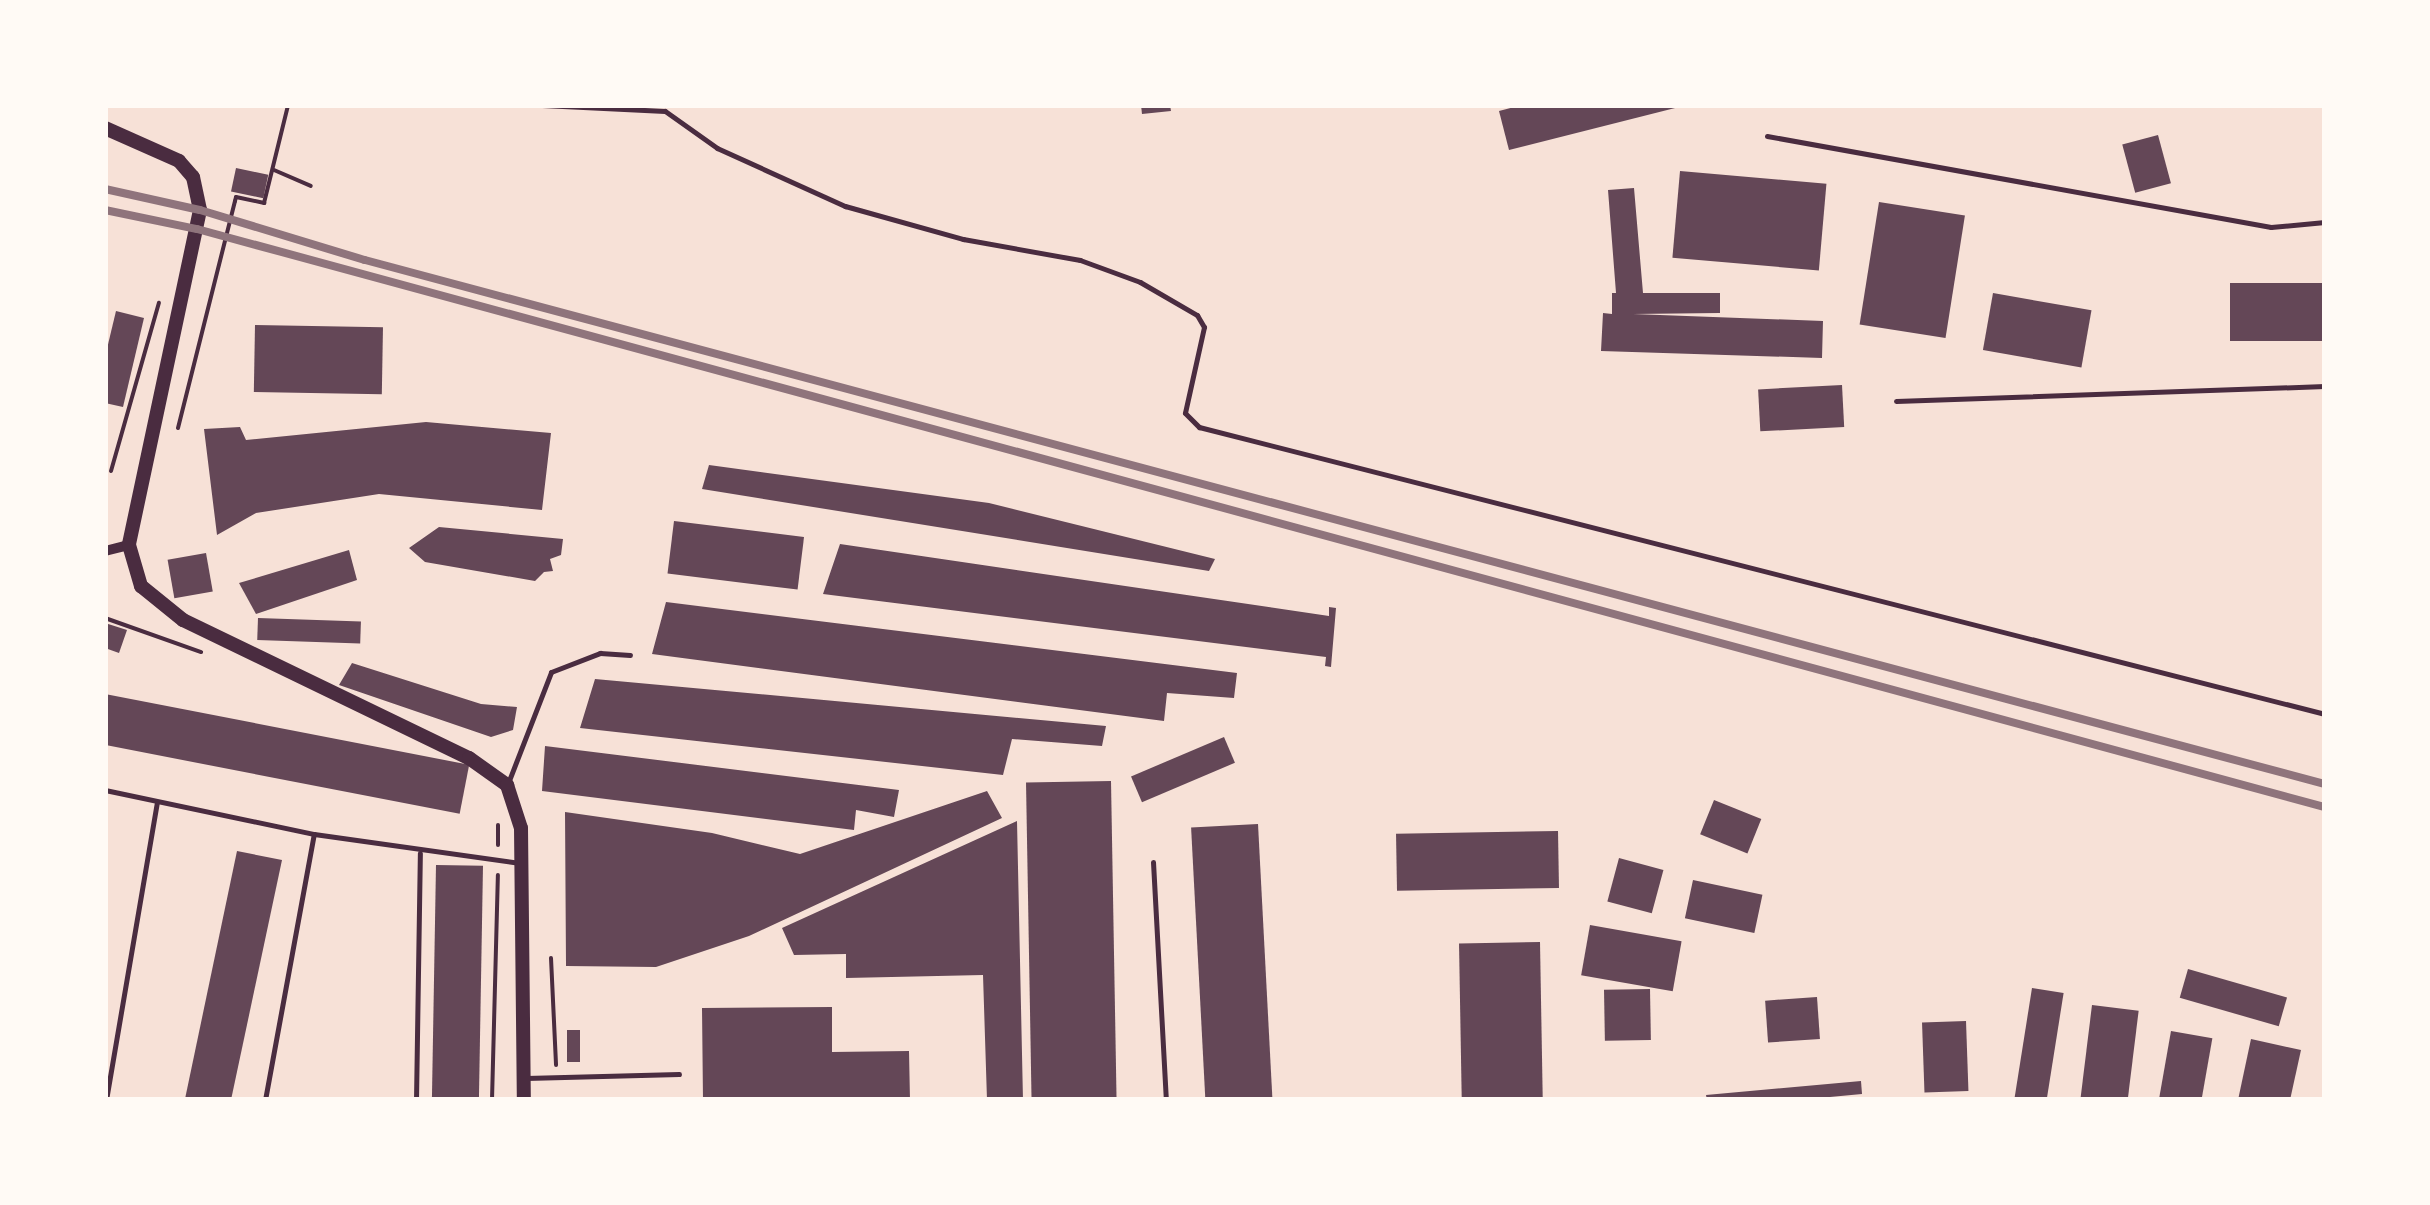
<!DOCTYPE html>
<html>
<head>
<meta charset="utf-8">
<style>
  body { margin:0 }
  #map { position:relative; width:2430px; height:1205px; overflow:hidden; background:#f7e1d7; font-family:"Fira Sans Condensed",sans-serif }
  div>[style] { position:absolute }
  .building>* { inset:0; background:#644757; transform-origin:0 0 }
  .path>* { height:4px; margin:-2px; padding:0 2px; transform-origin:2px; border-radius:2px; background:#4a2c40 }
  .service>* { height:5px; margin:-2.5px; padding:0 2.5px; transform-origin:2.5px; border-radius:2.5px; background:#4a2c40 }
  .minor>* { height:10px; margin:-5px; padding:0 5px; transform-origin:5px; border-radius:5px; background:#4a2c40 }
  .secondary>* { height:14px; margin:-7px; padding:0 7px; transform-origin:7px; border-radius:7px; background:#4a2c40 }
  .rail>* { height:8px; margin:-4px; padding:0 4px; transform-origin:4px; border-radius:4px; background:#8f747c }
  span { translate:-50% -50%; white-space:nowrap; text-align:center; line-height:1.15; -webkit-text-stroke:10px #fffaf5; paint-order:stroke }
  .frame { position:absolute; inset:0; border:108px solid #fffaf5; pointer-events:none }
</style>
</head>
<body>
<div id="map">
  <div class="building">
    <div style="clip-path:polygon(1141px 105px,1170px 105px,1171px 111px,1142px 114px)"></div>
    <div style="clip-path:polygon(1522px 105px,1683px 105px,1683px 106px,1509px 150px,1499px 111px)"></div>
    <div style="left:2158px;top:135px;width:50px;height:37px;rotate:75deg"></div>
    <div style="left:236px;top:168px;width:33px;height:24px;rotate:12deg"></div>
    <div style="left:1680px;top:171px;width:147px;height:87px;rotate:5deg"></div>
    <div style="clip-path:polygon(1634px 188px,1643px 293px,1720px 293px,1720px 313px,1633px 314px,1823px 321px,1822px 358px,1601px 351px,1603px 313px,1612px 314px,1612px 293px,1616px 293px,1608px 190px)"></div>
    <div style="left:1879px;top:202px;width:87px;height:124px;rotate:9deg"></div>
    <div style="left:2230px;top:283px;width:95px;height:58px"></div>
    <div style="left:1993px;top:293px;width:100px;height:58px;rotate:10deg"></div>
    <div style="clip-path:polygon(116px 311px,144px 318px,123px 407px,105px 403px,105px 357px)"></div>
    <div style="left:255px;top:325px;width:128px;height:67px;rotate:1deg"></div>
    <div style="left:1842px;top:385px;width:42px;height:84px;rotate:87deg"></div>
    <div style="clip-path:polygon(426px 422px,551px 433px,542px 510px,379px 494px,256px 513px,217px 535px,204px 429px,240px 427px,246px 440px)"></div>
    <div style="clip-path:polygon(709px 465px,989px 503px,1215px 559px,1209px 571px,702px 489px)"></div>
    <div style="left:674px;top:521px;width:131px;height:53px;rotate:7deg"></div>
    <div style="clip-path:polygon(439px 527px,563px 539px,561px 555px,550px 559px,553px 571px,544px 572px,535px 581px,425px 562px,409px 548px)"></div>
    <div style="clip-path:polygon(840px 544px,1329px 616px,1329px 607px,1336px 608px,1331px 667px,1325px 666px,1326px 657px,823px 594px)"></div>
    <div style="clip-path:polygon(349px 550px,357px 580px,256px 614px,239px 583px)"></div>
    <div style="left:206px;top:553px;width:39px;height:39px;rotate:80deg"></div>
    <div style="clip-path:polygon(666px 602px,1237px 673px,1234px 698px,1167px 693px,1164px 721px,652px 654px)"></div>
    <div style="left:258px;top:618px;width:103px;height:22px;rotate:2deg"></div>
    <div style="clip-path:polygon(105px 623px,127px 630px,119px 653px,105px 648px)"></div>
    <div style="clip-path:polygon(352px 663px,481px 704px,517px 707px,513px 730px,491px 737px,339px 685px)"></div>
    <div style="clip-path:polygon(595px 679px,1106px 726px,1102px 746px,1012px 739px,1003px 775px,580px 728px)"></div>
    <div style="left:105px;top:694px;width:371px;height:50px;rotate:11deg"></div>
    <div style="left:1224px;top:737px;width:28px;height:101px;rotate:67deg"></div>
    <div style="clip-path:polygon(545px 746px,899px 790px,894px 817px,856px 810px,854px 830px,542px 791px)"></div>
    <div style="left:1111px;top:781px;width:319px;height:85px;rotate:89deg"></div>
    <div style="clip-path:polygon(987px 791px,1002px 818px,749px 936px,656px 967px,566px 966px,565px 812px,712px 833px,800px 854px)"></div>
    <div style="left:1714px;top:800px;width:51px;height:37px;rotate:22deg"></div>
    <div style="clip-path:polygon(1017px 821px,1023px 1100px,987px 1100px,983px 975px,846px 978px,846px 954px,794px 955px,782px 928px)"></div>
    <div style="left:1258px;top:824px;width:276px;height:67px;rotate:87deg"></div>
    <div style="left:1558px;top:831px;width:57px;height:162px;rotate:89deg"></div>
    <div style="clip-path:polygon(237px 851px,282px 860px,231px 1100px,190px 1100px,185px 1099px)"></div>
    <div style="left:1619px;top:858px;width:46px;height:45px;rotate:15deg"></div>
    <div style="left:436px;top:865px;width:47px;height:235px;rotate:1deg"></div>
    <div style="left:1693px;top:880px;width:71px;height:39px;rotate:12deg"></div>
    <div style="left:1590px;top:925px;width:93px;height:51px;rotate:10deg"></div>
    <div style="left:1540px;top:942px;width:158px;height:81px;rotate:89deg"></div>
    <div style="left:2188px;top:969px;width:103px;height:30px;rotate:16deg"></div>
    <div style="left:2032px;top:988px;width:32px;height:113px;rotate:9deg"></div>
    <div style="left:1650px;top:989px;width:51px;height:46px;rotate:89deg"></div>
    <div style="left:1817px;top:997px;width:42px;height:52px;rotate:86deg"></div>
    <div style="left:2092px;top:1005px;width:47px;height:96px;rotate:7deg"></div>
    <div style="clip-path:polygon(832px 1007px,832px 1052px,909px 1051px,910px 1100px,703px 1100px,702px 1008px)"></div>
    <div style="left:1966px;top:1021px;width:70px;height:44px;rotate:88deg"></div>
    <div style="left:567px;top:1030px;width:13px;height:32px"></div>
    <div style="left:2171px;top:1031px;width:42px;height:70px;rotate:10deg"></div>
    <div style="clip-path:polygon(2251px 1039px,2301px 1050px,2290px 1100px,2238px 1100px)"></div>
    <div style="clip-path:polygon(1861px 1081px,1862px 1094px,1798px 1100px,1707px 1100px,1706px 1095px)"></div>
  </div>
  <div class="path">
    <div style="left:274px;top:170px;width:40px;rotate:23.4deg"></div>
    <div style="left:178px;top:428px;width:234px;rotate:-75.9deg"></div>
    <div style="left:235px;top:201px;width:4px;rotate:-76deg"></div>
    <div style="left:236px;top:197px;width:29px;rotate:12deg"></div>
    <div style="left:264px;top:203px;width:101px;rotate:-76.2deg"></div>
    <div style="left:111px;top:471px;width:175px;rotate:-74.1deg"></div>
    <div style="left:105px;top:618px;width:102px;rotate:19.5deg"></div>
    <div style="left:498px;top:825px;width:20px;rotate:90deg"></div>
    <div style="left:551px;top:958px;width:107px;rotate:87.3deg"></div>
    <div style="left:492px;top:1100px;width:225px;rotate:-88.5deg"></div>
  </div>
  <div class="service">
    <div style="left:542px;top:105px;width:123px;rotate:2.8deg"></div>
    <div style="left:665px;top:111px;width:64px;rotate:35.4deg"></div>
    <div style="left:717px;top:148px;width:141px;rotate:24.4deg"></div>
    <div style="left:845px;top:206px;width:123px;rotate:15.6deg"></div>
    <div style="left:963px;top:239px;width:119px;rotate:10.2deg"></div>
    <div style="left:1080px;top:260px;width:64px;rotate:20.1deg"></div>
    <div style="left:1140px;top:282px;width:66px;rotate:30.1deg"></div>
    <div style="left:1197px;top:315px;width:14px;rotate:60deg"></div>
    <div style="left:1204px;top:327px;width:88px;rotate:102.5deg"></div>
    <div style="left:1185px;top:413px;width:20px;rotate:45deg"></div>
    <div style="left:1199px;top:427px;width:1162px;rotate:14.3deg"></div>
    <div style="left:1767px;top:136px;width:512px;rotate:10.23deg"></div>
    <div style="left:2271px;top:227px;width:54px;rotate:-5.3deg"></div>
    <div style="left:1896px;top:401px;width:429px;rotate:-2deg"></div>
    <div style="left:508px;top:783px;width:119px;rotate:-68.8deg"></div>
    <div style="left:551px;top:672px;width:53px;rotate:-21.2deg"></div>
    <div style="left:600px;top:653px;width:30px;rotate:4deg"></div>
    <div style="left:105px;top:790px;width:214px;rotate:11.9deg"></div>
    <div style="left:314px;top:834px;width:208px;rotate:8deg"></div>
    <div style="left:1153px;top:862px;width:238px;rotate:86.9deg"></div>
    <div style="left:526px;top:1078px;width:153px;rotate:-1.5deg"></div>
    <div style="left:106px;top:1100px;width:301px;rotate:-80.3deg"></div>
    <div style="left:265px;top:1100px;width:270px;rotate:-79.6deg"></div>
    <div style="left:416px;top:1100px;width:247px;rotate:-89.1deg"></div>
  </div>
  <div class="minor">
    <div style="left:105px;top:551px;width:25px;rotate:-14deg"></div>
  </div>
  <div class="secondary">
    <div style="left:105px;top:128px;width:81px;rotate:24deg"></div>
    <div style="left:179px;top:161px;width:21px;rotate:49deg"></div>
    <div style="left:193px;top:177px;width:34px;rotate:78deg"></div>
    <div style="left:200px;top:210px;width:342px;rotate:102deg"></div>
    <div style="left:129px;top:545px;width:43px;rotate:73.7deg"></div>
    <div style="left:141px;top:586px;width:54px;rotate:39deg"></div>
    <div style="left:183px;top:620px;width:318px;rotate:25.8deg"></div>
    <div style="left:469px;top:758px;width:47px;rotate:35.4deg"></div>
    <div style="left:507px;top:785px;width:45px;rotate:72deg"></div>
    <div style="left:521px;top:828px;width:272px;rotate:89.4deg"></div>
  </div>
  <div class="rail">
    <div style="left:105px;top:189px;width:97px;rotate:12.5deg"></div>
    <div style="left:200px;top:210px;width:172px;rotate:16.9deg"></div>
    <div style="left:365px;top:260px;width:2029px;rotate:14.97deg"></div>
    <div style="left:105px;top:210px;width:94px;rotate:11.7deg"></div>
    <div style="left:197px;top:229px;width:2205px;rotate:15.2deg"></div>
  </div>
  <div class="frame"></div>
</div>
</body>
</html>
